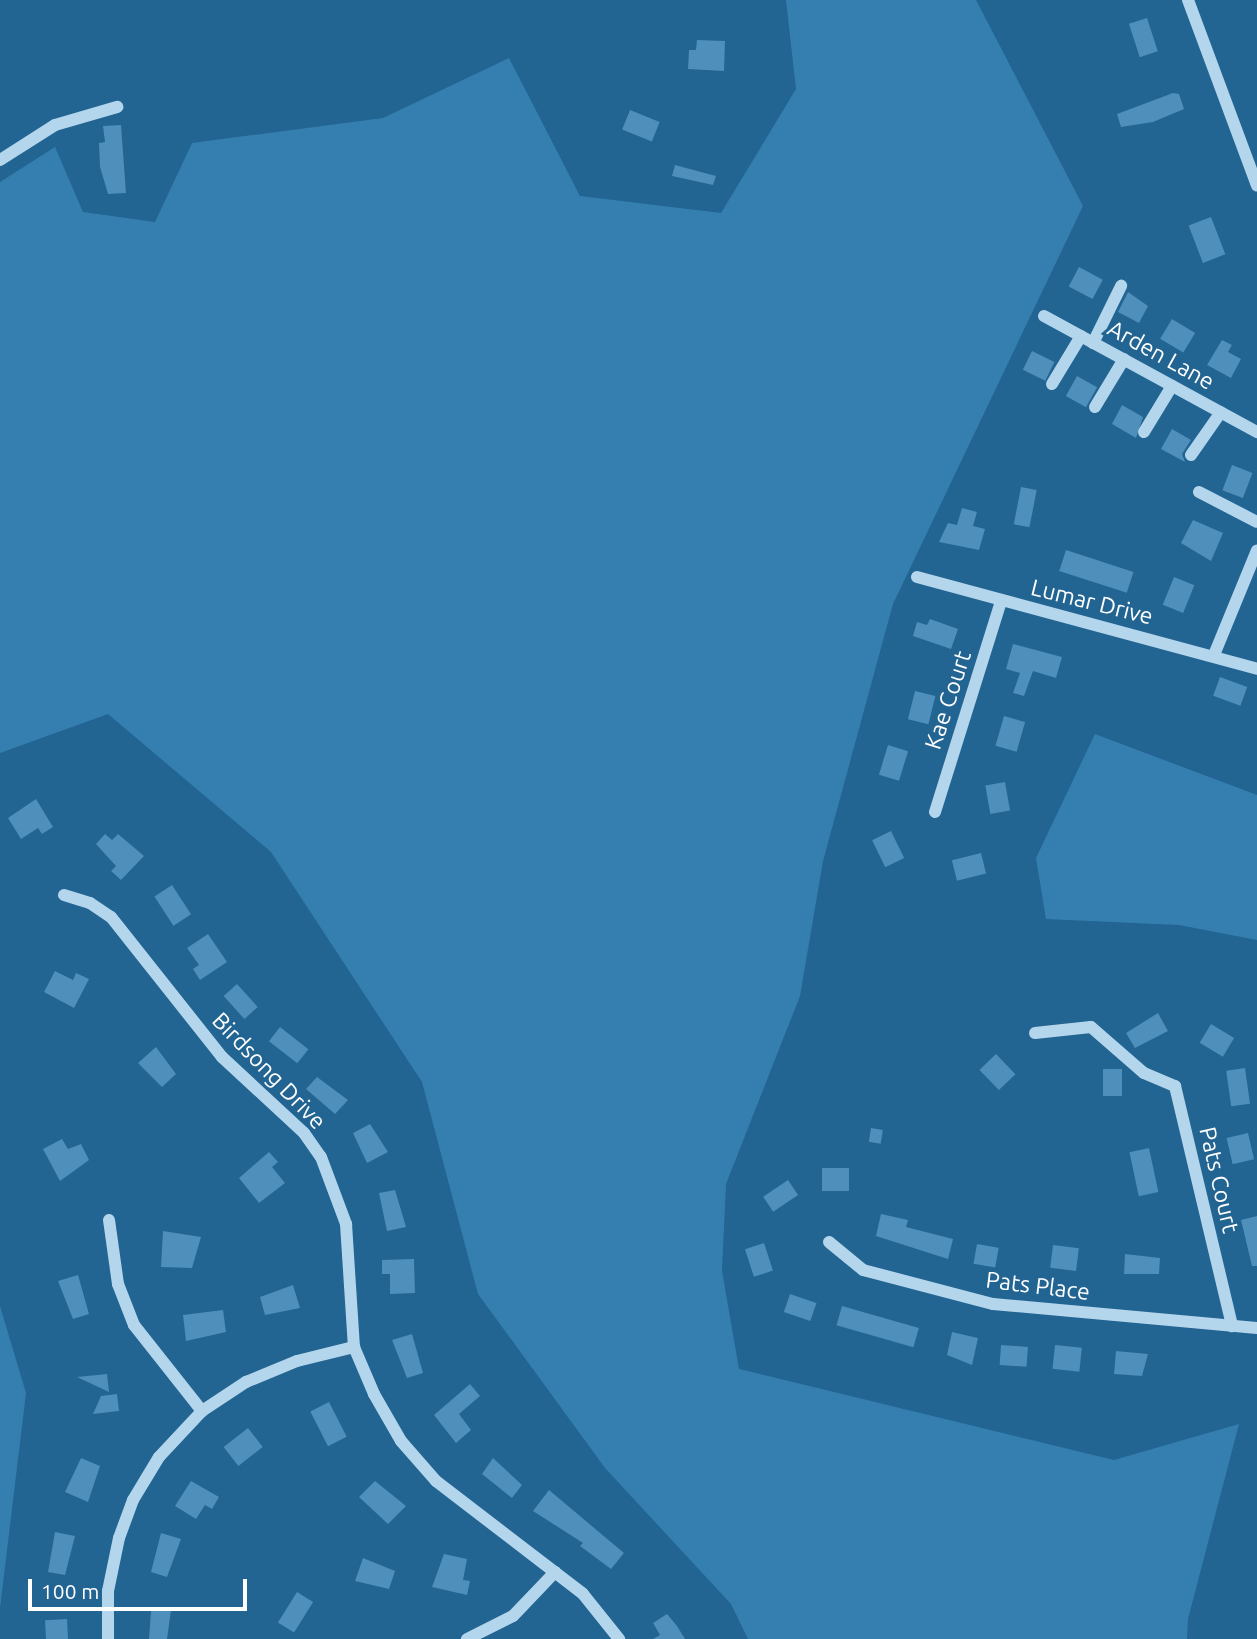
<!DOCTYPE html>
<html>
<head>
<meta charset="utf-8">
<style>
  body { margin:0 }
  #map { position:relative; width:1257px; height:1639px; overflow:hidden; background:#226492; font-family:Ubuntu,sans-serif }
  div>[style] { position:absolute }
  .green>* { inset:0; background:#357fb0 }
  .building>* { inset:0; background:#4e8fbb; transform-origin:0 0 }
  .minor>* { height:12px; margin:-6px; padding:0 6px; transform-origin:6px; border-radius:6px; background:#b4d6ed }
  span { translate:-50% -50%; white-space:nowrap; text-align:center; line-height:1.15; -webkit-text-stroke:6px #226492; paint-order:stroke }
  .street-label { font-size:23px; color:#fff }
  .scale { position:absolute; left:28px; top:1579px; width:219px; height:32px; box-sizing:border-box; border:4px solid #fff; border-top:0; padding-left:9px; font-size:21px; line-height:24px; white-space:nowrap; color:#fff; -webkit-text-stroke:5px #226492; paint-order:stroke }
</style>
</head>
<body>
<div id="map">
  <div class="green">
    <div style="clip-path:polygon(786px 0,976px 0,1083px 206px,893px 604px,823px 861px,800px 996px,726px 1184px,722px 1271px,739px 1369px,1114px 1460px,1239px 1424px,1188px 1619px,1187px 1639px,748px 1639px,731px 1604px,605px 1468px,478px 1294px,422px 1082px,271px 852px,108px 714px,0 753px,0 182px,55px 147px,83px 212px,155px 222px,192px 143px,383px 118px,509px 58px,580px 196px,721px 213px,796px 89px)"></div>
    <div style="clip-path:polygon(1095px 734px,1257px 795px,1257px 940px,1179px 925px,1046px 919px,1036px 858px)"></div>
    <div style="clip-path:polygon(0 1306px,26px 1393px,0 1608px)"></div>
  </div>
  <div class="building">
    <div style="left:1147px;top:18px;width:35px;height:19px;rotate:72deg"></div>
    <div style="clip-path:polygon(697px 40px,725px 41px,724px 71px,688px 69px,689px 50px,696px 50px)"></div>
    <div style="clip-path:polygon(1173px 93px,1179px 94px,1184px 109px,1153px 122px,1121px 127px,1117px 114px)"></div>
    <div style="left:630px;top:110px;width:32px;height:21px;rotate:22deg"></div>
    <div style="clip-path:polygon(121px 125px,126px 193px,108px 194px,100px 167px,99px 143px,105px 142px,103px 126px)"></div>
    <div style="clip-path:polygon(675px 165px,716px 176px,713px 185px,672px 176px)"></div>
    <div style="left:1211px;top:217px;width:40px;height:24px;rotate:69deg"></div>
    <div style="left:1079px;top:267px;width:27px;height:22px;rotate:28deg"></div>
    <div style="clip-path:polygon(1128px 292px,1148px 306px,1139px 323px,1118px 312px)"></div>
    <div style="left:1172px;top:319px;width:27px;height:23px;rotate:31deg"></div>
    <div style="clip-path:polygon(1222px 340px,1232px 345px,1228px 352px,1241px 359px,1231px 378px,1207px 365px)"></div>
    <div style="left:1032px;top:351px;width:25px;height:21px;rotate:26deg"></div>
    <div style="left:1077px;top:376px;width:23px;height:23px;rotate:29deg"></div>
    <div style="clip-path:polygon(1122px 405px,1143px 417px,1136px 438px,1112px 424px)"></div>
    <div style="clip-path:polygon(1172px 429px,1191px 440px,1182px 454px,1185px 462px,1161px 449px)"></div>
    <div style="left:1232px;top:465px;width:22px;height:27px;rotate:21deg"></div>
    <div style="left:1021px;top:487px;width:16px;height:38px;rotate:11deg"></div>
    <div style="clip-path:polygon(962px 508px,977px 512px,973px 526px,985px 529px,979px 550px,939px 542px,948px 523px,957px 525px)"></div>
    <div style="clip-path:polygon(1193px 520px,1223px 533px,1211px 561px,1181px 543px)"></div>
    <div style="left:1066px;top:550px;width:71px;height:22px;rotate:18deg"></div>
    <div style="left:1174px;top:577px;width:22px;height:30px;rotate:22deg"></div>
    <div style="clip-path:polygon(930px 619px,958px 629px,951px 649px,913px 636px,917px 622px,927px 625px)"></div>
    <div style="clip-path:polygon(1013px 644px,1062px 657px,1056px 678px,1033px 671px,1024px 696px,1013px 693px,1020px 673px,1006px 669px)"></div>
    <div style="left:1220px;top:677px;width:29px;height:20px;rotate:20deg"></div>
    <div style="left:915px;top:691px;width:21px;height:29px;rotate:14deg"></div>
    <div style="left:1004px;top:716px;width:22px;height:31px;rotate:16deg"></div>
    <div style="left:888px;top:745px;width:21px;height:31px;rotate:17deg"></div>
    <div style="left:1005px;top:782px;width:29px;height:20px;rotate:80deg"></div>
    <div style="clip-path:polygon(36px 799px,53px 827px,42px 834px,38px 828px,21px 839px,8px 818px)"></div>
    <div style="left:891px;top:831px;width:30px;height:21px;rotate:64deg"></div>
    <div style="clip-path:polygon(105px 834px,112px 840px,118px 834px,144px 856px,121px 880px,111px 871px,116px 866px,96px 844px)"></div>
    <div style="left:981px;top:853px;width:21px;height:30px;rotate:76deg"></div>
    <div style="left:172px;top:885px;width:35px;height:21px;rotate:57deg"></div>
    <div style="clip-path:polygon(208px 934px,227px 962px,200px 980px,193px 969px,199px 965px,187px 948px)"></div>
    <div style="clip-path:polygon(55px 971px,73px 980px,76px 973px,89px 979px,74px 1008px,44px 992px)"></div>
    <div style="left:237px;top:984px;width:31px;height:18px;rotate:48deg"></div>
    <div style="clip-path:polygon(1158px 1013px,1168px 1031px,1135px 1048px,1126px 1033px)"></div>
    <div style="left:1211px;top:1024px;width:27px;height:22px;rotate:31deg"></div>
    <div style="left:280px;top:1027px;width:36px;height:18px;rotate:38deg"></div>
    <div style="clip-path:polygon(156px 1047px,176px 1074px,162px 1087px,138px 1063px)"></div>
    <div style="left:996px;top:1054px;width:28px;height:23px;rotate:46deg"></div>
    <div style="left:1245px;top:1068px;width:36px;height:19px;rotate:82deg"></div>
    <div style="left:1103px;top:1069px;width:19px;height:27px"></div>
    <div style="clip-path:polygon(317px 1077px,348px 1100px,335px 1114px,306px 1089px)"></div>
    <div style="clip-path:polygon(370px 1124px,388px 1152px,367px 1163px,353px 1133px)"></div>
    <div style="left:871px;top:1128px;width:12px;height:14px;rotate:9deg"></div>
    <div style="left:1248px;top:1133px;width:27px;height:22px;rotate:77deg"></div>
    <div style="clip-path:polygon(62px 1139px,68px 1149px,81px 1144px,89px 1160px,60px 1181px,43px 1149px)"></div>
    <div style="left:1149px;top:1148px;width:45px;height:20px;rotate:78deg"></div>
    <div style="clip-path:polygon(269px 1152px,278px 1162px,272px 1167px,285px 1183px,259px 1203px,239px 1178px)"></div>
    <div style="left:822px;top:1168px;width:27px;height:23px"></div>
    <div style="left:788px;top:1180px;width:18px;height:30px;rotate:56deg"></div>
    <div style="clip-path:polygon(395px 1190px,406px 1227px,387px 1231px,379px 1193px)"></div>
    <div style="clip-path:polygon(881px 1214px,908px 1220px,906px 1227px,953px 1239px,948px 1259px,876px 1236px)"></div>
    <div style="clip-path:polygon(1257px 1216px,1257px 1266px,1252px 1266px,1241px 1220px)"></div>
    <div style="clip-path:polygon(163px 1231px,201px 1237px,192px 1268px,161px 1267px)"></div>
    <div style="left:764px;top:1243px;width:29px;height:20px;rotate:72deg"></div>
    <div style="left:977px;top:1244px;width:22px;height:20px;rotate:10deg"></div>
    <div style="left:1053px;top:1245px;width:26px;height:23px;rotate:7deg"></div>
    <div style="clip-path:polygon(1125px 1254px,1160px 1258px,1159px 1274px,1124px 1274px)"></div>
    <div style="clip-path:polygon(414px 1259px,415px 1293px,390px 1294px,390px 1274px,382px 1274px,382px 1260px)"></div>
    <div style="clip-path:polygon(78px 1275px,89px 1314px,73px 1319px,58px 1281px)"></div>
    <div style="clip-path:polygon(293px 1285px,300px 1308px,265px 1315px,260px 1297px)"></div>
    <div style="left:790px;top:1294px;width:28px;height:19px;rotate:19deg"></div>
    <div style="left:842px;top:1306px;width:80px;height:20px;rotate:16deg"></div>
    <div style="clip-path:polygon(223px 1310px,226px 1332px,186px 1341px,183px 1315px)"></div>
    <div style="clip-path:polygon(952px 1332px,978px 1338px,972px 1365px,947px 1355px)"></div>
    <div style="clip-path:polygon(412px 1334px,423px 1373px,407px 1378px,392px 1340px)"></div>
    <div style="left:1001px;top:1345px;width:27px;height:20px;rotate:4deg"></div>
    <div style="left:1055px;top:1345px;width:27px;height:24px;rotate:6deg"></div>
    <div style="clip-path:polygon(1116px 1351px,1148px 1354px,1142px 1376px,1114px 1374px)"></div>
    <div style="clip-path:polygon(107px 1374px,109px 1392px,77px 1377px)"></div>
    <div style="clip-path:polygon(470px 1384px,480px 1396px,459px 1414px,471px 1430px,456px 1443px,434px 1415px)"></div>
    <div style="clip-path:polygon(117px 1394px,119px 1411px,93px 1414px,101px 1396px)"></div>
    <div style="left:329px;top:1402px;width:39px;height:21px;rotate:63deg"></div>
    <div style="left:248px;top:1428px;width:24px;height:31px;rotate:52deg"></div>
    <div style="clip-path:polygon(81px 1458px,100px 1466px,88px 1502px,65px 1492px)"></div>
    <div style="clip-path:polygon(493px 1458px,522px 1485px,512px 1498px,482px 1474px)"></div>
    <div style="clip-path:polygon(191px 1481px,219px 1497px,212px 1509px,205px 1505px,196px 1519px,175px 1506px)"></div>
    <div style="clip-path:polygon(375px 1481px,406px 1506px,388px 1524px,359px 1497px)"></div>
    <div style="clip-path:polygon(549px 1490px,624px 1553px,611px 1569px,580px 1546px,583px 1543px,533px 1511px)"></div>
    <div style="clip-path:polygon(55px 1532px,75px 1536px,65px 1575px,48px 1572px)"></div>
    <div style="clip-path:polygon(161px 1533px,181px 1539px,167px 1577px,151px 1572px)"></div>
    <div style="clip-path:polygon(444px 1554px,467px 1559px,463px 1580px,470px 1581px,467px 1595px,432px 1587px)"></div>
    <div style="clip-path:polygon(363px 1558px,395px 1571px,389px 1589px,355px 1581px)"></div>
    <div style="left:297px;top:1592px;width:19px;height:36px;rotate:32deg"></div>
    <div style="clip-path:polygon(171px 1610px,167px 1639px,149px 1639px,151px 1611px)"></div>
    <div style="clip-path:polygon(667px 1614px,677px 1626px,685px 1639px,653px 1639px,660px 1635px,653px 1623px)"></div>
    <div style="left:67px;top:1619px;width:20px;height:22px;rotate:87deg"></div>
  </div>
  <div class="minor">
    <div style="left:1188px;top:0;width:198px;rotate:69.6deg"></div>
    <div style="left:0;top:160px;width:65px;rotate:-32.5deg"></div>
    <div style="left:55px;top:125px;width:65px;rotate:-16.2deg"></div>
    <div style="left:1044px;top:316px;width:243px;rotate:28.6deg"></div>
    <div style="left:1093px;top:343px;width:64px;rotate:-63.8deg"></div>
    <div style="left:1052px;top:384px;width:56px;rotate:-58.9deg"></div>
    <div style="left:1095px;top:407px;width:56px;rotate:-58.9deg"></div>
    <div style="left:1144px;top:432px;width:54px;rotate:-58.7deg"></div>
    <div style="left:1191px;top:455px;width:52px;rotate:-55.1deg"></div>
    <div style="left:1199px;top:492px;width:65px;rotate:27.3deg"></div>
    <div style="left:917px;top:577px;width:352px;rotate:15.1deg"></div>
    <div style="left:1214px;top:655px;width:113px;rotate:-67.7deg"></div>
    <div style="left:935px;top:812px;width:220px;rotate:-72.6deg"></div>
    <div style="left:64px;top:895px;width:27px;rotate:17deg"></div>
    <div style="left:90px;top:903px;width:25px;rotate:34deg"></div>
    <div style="left:111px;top:917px;width:179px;rotate:51.6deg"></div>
    <div style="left:222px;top:1057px;width:112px;rotate:42.8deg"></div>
    <div style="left:304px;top:1133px;width:29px;rotate:55deg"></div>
    <div style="left:321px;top:1157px;width:72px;rotate:69.5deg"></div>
    <div style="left:346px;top:1224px;width:123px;rotate:86.3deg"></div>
    <div style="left:354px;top:1347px;width:51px;rotate:66.9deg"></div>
    <div style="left:374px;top:1394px;width:54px;rotate:60.1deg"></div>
    <div style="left:401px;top:1441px;width:53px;rotate:48.8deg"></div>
    <div style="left:436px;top:1481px;width:185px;rotate:37.5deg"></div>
    <div style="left:583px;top:1594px;width:58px;rotate:51.3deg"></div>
    <div style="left:1035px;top:1033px;width:56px;rotate:-6.1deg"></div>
    <div style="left:1091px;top:1027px;width:70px;rotate:41deg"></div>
    <div style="left:1144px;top:1073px;width:34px;rotate:23deg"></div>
    <div style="left:1175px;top:1086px;width:247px;rotate:76.6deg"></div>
    <div style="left:109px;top:1220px;width:65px;rotate:82deg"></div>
    <div style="left:118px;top:1284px;width:44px;rotate:68.7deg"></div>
    <div style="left:134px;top:1325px;width:110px;rotate:51.7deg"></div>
    <div style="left:829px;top:1242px;width:44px;rotate:39.5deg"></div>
    <div style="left:863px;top:1270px;width:134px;rotate:14.7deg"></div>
    <div style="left:993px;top:1304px;width:265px;rotate:5.2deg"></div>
    <div style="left:108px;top:1639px;width:48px;rotate:-90deg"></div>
    <div style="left:108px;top:1591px;width:54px;rotate:-78.3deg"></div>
    <div style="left:119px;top:1538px;width:40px;rotate:-69.8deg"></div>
    <div style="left:133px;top:1500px;width:50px;rotate:-58.8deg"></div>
    <div style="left:159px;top:1457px;width:63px;rotate:-46.9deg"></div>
    <div style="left:202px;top:1411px;width:53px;rotate:-33.4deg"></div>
    <div style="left:246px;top:1382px;width:55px;rotate:-22.4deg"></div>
    <div style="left:297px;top:1361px;width:59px;rotate:-13.8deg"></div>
    <div style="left:467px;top:1639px;width:51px;rotate:-26.6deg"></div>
    <div style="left:513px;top:1616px;width:61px;rotate:-46.3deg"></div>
  </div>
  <div class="street-label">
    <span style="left:1161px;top:355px;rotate:29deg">Arden Lane</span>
    <span style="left:1092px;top:602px;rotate:14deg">Lumar Drive</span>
    <span style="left:948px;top:700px;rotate:-72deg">Kae Court</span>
    <span style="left:269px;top:1071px;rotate:46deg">Birdsong Drive</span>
    <span style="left:1219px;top:1180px;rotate:77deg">Pats Court</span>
    <span style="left:1038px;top:1286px;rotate:7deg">Pats Place</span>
  </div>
  <div class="scale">100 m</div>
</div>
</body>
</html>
